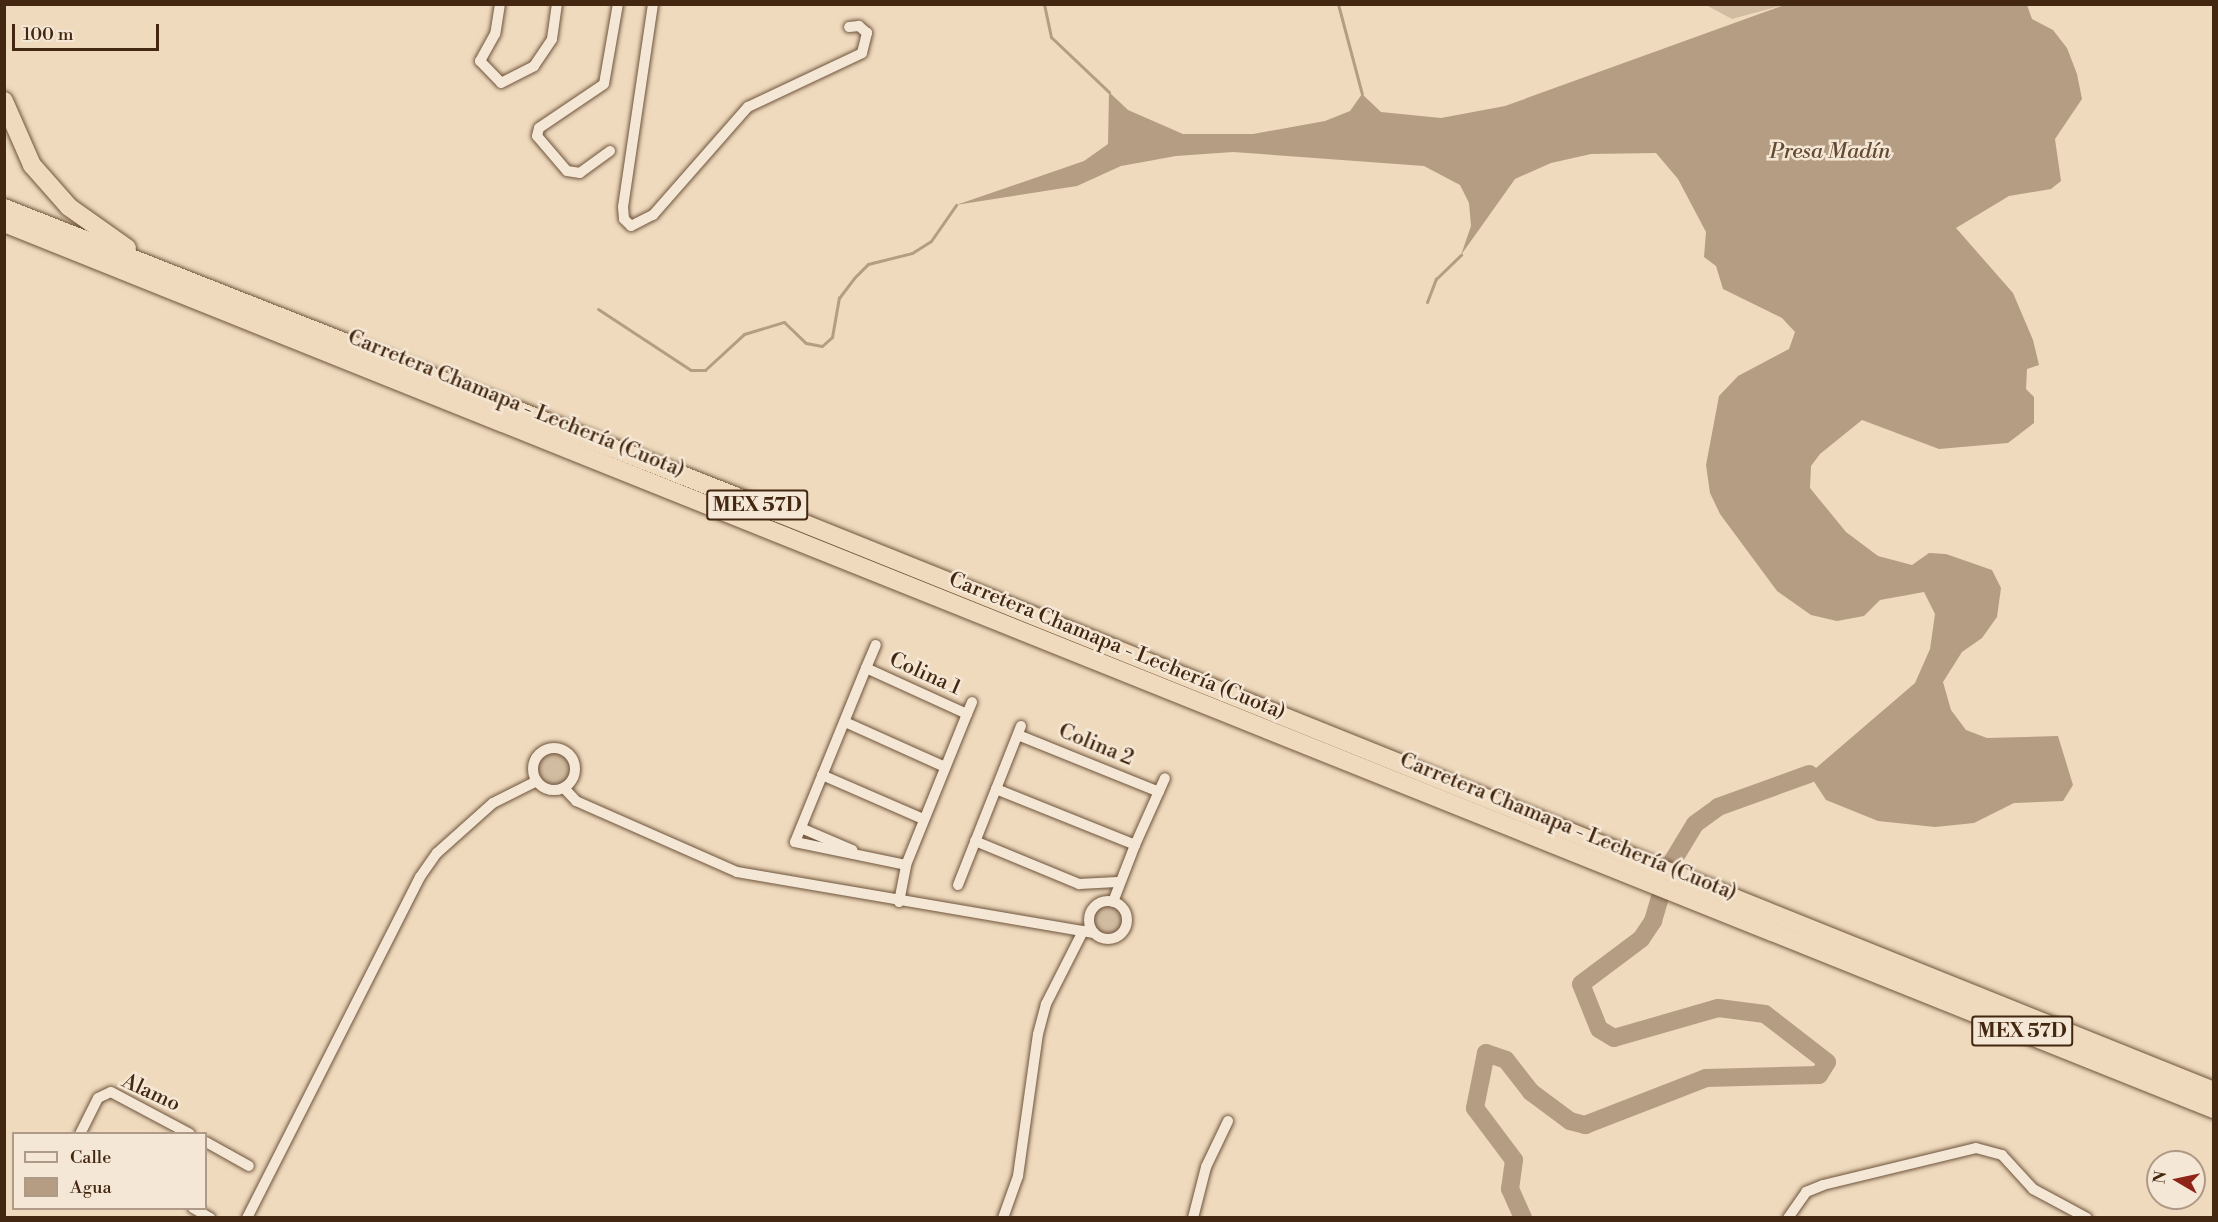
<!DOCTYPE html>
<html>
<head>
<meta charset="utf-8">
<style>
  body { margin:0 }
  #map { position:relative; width:2218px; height:1222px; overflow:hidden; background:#efdabe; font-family:"Libre Bodoni",serif }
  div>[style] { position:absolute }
  .green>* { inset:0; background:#d2bca1 }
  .round { border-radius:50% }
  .water>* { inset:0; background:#b59d83 }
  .stream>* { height:3px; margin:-1.5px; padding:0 1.5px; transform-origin:1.5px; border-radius:1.5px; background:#b59d83 }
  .river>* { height:18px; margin:-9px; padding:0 9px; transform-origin:9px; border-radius:9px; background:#b59d83 }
  .roads { filter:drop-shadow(0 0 2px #6e543c) drop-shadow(0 0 2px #6e543c) }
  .street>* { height:10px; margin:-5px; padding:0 5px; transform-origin:5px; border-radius:5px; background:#f5e7d5 }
  .street>.ring { margin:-5px; padding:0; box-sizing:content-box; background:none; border:10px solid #f5e7d5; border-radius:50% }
  .highway>* { height:18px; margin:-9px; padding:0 9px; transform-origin:9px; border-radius:9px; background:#efdabe }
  span { translate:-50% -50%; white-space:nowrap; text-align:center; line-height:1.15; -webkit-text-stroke:5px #f5e7d5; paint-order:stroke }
  .shield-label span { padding:2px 4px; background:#f5e7d5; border:2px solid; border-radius:4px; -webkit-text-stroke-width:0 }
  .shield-label { font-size:20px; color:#432711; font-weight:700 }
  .street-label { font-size:21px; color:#432711 }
  .water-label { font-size:22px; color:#654a33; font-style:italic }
  .frame { position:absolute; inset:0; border:6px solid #432711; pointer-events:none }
  .legend { position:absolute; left:12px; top:1132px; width:195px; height:78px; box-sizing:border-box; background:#f5e7d5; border:2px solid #ae9a87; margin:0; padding:8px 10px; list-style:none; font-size:18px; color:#432711 }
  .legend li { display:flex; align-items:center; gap:12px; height:30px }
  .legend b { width:30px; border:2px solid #ae9a87 }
  .north { position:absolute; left:2146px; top:1150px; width:60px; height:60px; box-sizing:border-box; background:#f5e7d5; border:2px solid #ae9a87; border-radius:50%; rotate:279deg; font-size:16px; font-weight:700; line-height:24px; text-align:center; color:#432711 }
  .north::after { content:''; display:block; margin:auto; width:21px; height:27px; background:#8f2418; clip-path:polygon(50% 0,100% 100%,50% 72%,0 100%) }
  .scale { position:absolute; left:12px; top:24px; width:147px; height:27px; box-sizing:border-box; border:3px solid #432711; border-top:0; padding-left:8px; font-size:18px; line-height:21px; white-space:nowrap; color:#432711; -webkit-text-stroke:4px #f5e7d5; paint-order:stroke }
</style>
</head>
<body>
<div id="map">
  <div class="green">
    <div style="clip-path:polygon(1706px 5px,1784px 5px,1732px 19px)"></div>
    <div class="round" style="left:538px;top:753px;width:32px;height:32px"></div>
    <div class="round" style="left:1094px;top:903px;width:32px;height:32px"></div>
  </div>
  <div class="water">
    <div style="clip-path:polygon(1784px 5px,2027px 5px,2032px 19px,2053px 30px,2067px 48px,2077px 74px,2082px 99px,2055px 139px,2061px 181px,2051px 189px,2009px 196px,1956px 228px,2013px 293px,2033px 340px,2039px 365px,2027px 369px,2026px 389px,2034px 397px,2034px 423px,2008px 443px,1939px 449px,1862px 420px,1820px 454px,1811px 466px,1810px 488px,1846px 532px,1878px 556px,1912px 565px,1929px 553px,1946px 554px,1992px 570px,2001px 588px,1997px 617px,1982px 638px,1962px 652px,1943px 682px,1951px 710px,1966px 730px,1987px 738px,2058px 736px,2073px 785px,2063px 801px,2014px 803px,1974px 823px,1935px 827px,1878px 821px,1826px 800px,1809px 774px,1915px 683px,1930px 649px,1935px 614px,1924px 592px,1880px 600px,1864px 616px,1837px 621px,1811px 615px,1777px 591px,1720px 514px,1710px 493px,1706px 465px,1719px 396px,1738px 376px,1789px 349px,1795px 332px,1782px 318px,1723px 289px,1716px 266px,1704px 257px,1706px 232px,1678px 179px,1656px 153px,1591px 154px,1551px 163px,1515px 179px,1461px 255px,1471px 226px,1469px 203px,1460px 185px,1424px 166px,1233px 152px,1176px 156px,1121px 166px,1077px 186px,956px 205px,1084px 161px,1108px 144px,1109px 92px,1128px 110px,1183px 134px,1253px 134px,1325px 121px,1350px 111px,1362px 94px,1381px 112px,1441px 118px,1505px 106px)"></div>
  </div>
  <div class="stream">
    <div style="left:1044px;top:4px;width:34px;rotate:78deg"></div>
    <div style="left:1051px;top:37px;width:80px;rotate:43.5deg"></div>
    <div style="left:1338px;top:4px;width:93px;rotate:75.1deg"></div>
    <div style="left:1427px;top:302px;width:25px;rotate:-69deg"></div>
    <div style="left:1436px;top:279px;width:35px;rotate:-44deg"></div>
    <div style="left:598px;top:309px;width:111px;rotate:33.3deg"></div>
    <div style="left:691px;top:370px;width:14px"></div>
    <div style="left:705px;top:370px;width:53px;rotate:-42.7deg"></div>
    <div style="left:744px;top:334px;width:42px;rotate:-16.7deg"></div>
    <div style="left:784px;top:322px;width:30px;rotate:44deg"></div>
    <div style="left:806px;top:343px;width:16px;rotate:11deg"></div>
    <div style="left:822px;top:346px;width:13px;rotate:-42deg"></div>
    <div style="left:832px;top:337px;width:40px;rotate:-80deg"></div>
    <div style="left:839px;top:298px;width:25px;rotate:-53deg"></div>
    <div style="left:854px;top:278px;width:20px;rotate:-45deg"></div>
    <div style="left:868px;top:264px;width:45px;rotate:-14deg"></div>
    <div style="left:912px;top:253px;width:22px;rotate:-32deg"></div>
    <div style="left:931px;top:241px;width:44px;rotate:-55.2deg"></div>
  </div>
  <div class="river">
    <div style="left:1523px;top:1218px;width:32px;rotate:-114deg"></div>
    <div style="left:1510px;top:1189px;width:29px;rotate:-82deg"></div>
    <div style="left:1514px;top:1160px;width:65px;rotate:-126.9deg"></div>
    <div style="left:1475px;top:1108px;width:56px;rotate:-78.7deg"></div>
    <div style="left:1486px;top:1053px;width:21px;rotate:19deg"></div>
    <div style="left:1506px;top:1060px;width:41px;rotate:52deg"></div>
    <div style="left:1531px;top:1092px;width:49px;rotate:36.6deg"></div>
    <div style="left:1570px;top:1121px;width:16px;rotate:15deg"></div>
    <div style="left:1585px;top:1125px;width:130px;rotate:-21.2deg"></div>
    <div style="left:1706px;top:1078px;width:113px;rotate:-1.5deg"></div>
    <div style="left:1819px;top:1075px;width:15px;rotate:-58deg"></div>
    <div style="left:1827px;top:1062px;width:78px;rotate:-142.3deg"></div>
    <div style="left:1765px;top:1014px;width:47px;rotate:-172.7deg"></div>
    <div style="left:1718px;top:1008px;width:108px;rotate:163.9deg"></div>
    <div style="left:1614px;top:1038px;width:17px;rotate:-149deg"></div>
    <div style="left:1599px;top:1029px;width:48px;rotate:-111.8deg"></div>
    <div style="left:1581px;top:984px;width:75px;rotate:-36.9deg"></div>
    <div style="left:1641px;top:939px;width:22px;rotate:-56deg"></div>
    <div style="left:1653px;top:921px;width:56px;rotate:-73.5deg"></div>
    <div style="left:1669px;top:867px;width:50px;rotate:-58.8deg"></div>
    <div style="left:1695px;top:824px;width:29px;rotate:-36deg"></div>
    <div style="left:1718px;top:807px;width:97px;rotate:-19.9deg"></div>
  </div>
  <div class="roads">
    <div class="street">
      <div style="left:500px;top:4px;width:30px;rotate:99deg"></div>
      <div style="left:495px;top:34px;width:31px;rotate:119deg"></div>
      <div style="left:480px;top:61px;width:30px;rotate:46deg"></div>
      <div style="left:501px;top:83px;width:37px;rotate:-27deg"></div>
      <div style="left:534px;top:66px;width:32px;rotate:-56deg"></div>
      <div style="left:552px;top:39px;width:35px;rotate:-82deg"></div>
      <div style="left:653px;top:4px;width:205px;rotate:98.4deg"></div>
      <div style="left:623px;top:207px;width:12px;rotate:85deg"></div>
      <div style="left:624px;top:219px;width:10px;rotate:45deg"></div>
      <div style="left:631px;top:226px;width:25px;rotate:-27deg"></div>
      <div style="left:653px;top:215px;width:144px;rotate:-48.7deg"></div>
      <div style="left:748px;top:107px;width:126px;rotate:-25.3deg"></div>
      <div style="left:862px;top:53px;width:21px;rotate:-76deg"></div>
      <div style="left:867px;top:33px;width:11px;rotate:-139deg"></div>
      <div style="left:859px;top:26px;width:10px;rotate:174deg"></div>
      <div style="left:610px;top:151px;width:37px;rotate:144deg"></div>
      <div style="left:580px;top:173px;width:13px;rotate:-171deg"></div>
      <div style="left:567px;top:171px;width:46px;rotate:-130.6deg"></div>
      <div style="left:537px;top:136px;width:8px;rotate:-76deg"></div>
      <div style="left:539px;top:128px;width:78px;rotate:-34.1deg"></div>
      <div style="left:604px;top:84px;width:81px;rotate:-80.1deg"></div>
      <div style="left:866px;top:668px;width:25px;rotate:-67deg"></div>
      <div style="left:967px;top:714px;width:13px;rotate:-67deg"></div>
      <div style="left:845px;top:722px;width:110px;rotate:24.2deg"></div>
      <div style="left:1018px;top:735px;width:152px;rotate:22deg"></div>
      <div class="ring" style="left:533px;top:748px;width:32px;height:32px"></div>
      <div style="left:822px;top:775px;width:110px;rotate:23.5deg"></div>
      <div style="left:564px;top:788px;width:18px;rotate:47deg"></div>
      <div style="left:576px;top:801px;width:176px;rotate:23.8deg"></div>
      <div style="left:737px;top:872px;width:362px;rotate:9.7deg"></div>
      <div style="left:996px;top:789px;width:150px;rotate:21.9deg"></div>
      <div style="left:1135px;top:845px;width:61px;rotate:111.1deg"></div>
      <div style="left:801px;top:828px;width:56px;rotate:23.3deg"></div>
      <div style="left:975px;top:841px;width:113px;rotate:22.5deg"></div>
      <div style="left:1079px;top:884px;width:38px;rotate:-3deg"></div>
      <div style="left:1135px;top:845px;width:73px;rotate:-65.9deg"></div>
      <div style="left:958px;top:885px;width:171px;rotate:-68.4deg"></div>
      <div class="ring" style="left:1089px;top:901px;width:28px;height:28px"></div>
      <div style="left:899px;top:902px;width:38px;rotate:-79deg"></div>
      <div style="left:906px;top:865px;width:163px;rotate:-68deg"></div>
      <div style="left:967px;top:714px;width:111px;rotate:-155.5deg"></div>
      <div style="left:866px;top:668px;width:188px;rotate:112.2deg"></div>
      <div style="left:795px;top:842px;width:113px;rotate:11.7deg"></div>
      <div style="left:80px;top:1134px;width:40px;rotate:-63.4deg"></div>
      <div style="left:98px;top:1098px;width:14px;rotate:-25deg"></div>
      <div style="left:111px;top:1092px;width:89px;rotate:28deg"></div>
      <div style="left:206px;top:1142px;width:49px;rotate:29.2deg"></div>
      <div style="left:193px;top:1208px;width:20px;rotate:30deg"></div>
      <div style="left:247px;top:1218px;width:382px;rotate:-63.1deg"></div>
      <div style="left:420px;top:877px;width:29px;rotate:-55deg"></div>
      <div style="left:437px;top:853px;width:75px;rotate:-41.8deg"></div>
      <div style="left:493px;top:803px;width:49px;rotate:-26.6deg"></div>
      <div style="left:1003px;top:1218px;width:45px;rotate:-70.3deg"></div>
      <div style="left:1018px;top:1176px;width:143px;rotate:-82deg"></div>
      <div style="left:1038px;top:1034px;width:31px;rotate:-75deg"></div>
      <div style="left:1046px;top:1004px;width:82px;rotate:-63.1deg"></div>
      <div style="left:1193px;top:1218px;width:53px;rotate:-75.7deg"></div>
      <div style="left:1206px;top:1167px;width:51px;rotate:-64.4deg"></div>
      <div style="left:1788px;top:1218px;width:32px;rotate:-55deg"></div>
      <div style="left:1806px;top:1192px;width:18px;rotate:-22deg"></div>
      <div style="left:1823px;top:1185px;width:157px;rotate:-13.6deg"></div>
      <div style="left:1976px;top:1148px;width:27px;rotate:15deg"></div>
      <div style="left:2002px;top:1155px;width:46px;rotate:47.6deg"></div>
      <div style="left:2033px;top:1189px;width:61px;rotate:28.2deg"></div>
    </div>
    <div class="highway">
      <div style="left:4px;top:101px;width:70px;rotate:66.4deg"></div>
      <div style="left:32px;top:165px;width:56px;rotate:48.6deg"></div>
      <div style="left:69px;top:207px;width:71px;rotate:35.3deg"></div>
      <div style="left:4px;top:208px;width:832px;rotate:21.51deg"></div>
      <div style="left:778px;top:513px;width:1548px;rotate:21.93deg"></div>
      <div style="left:4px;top:223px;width:2381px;rotate:21.85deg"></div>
    </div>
  </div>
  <div class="shield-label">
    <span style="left:757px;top:505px">MEX 57D</span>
    <span style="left:2022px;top:1031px">MEX 57D</span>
  </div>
  <div class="street-label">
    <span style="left:516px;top:404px;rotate:22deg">Carretera Chamapa - Lechería (Cuota)</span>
    <span style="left:1117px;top:646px;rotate:22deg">Carretera Chamapa - Lechería (Cuota)</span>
    <span style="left:925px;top:674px;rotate:24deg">Colina 1</span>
    <span style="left:1096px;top:745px;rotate:22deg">Colina 2</span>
    <span style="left:1568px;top:827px;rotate:22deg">Carretera Chamapa - Lechería (Cuota)</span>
    <span style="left:151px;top:1093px;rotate:25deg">Alamo</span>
  </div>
  <div class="water-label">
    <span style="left:1830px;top:152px">Presa Madín</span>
  </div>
  <div class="frame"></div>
  <ul class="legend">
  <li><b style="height:8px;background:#f5e7d5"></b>Calle</li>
  <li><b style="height:16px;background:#b59d83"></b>Agua</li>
  </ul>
  <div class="north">N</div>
  <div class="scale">100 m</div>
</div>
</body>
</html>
